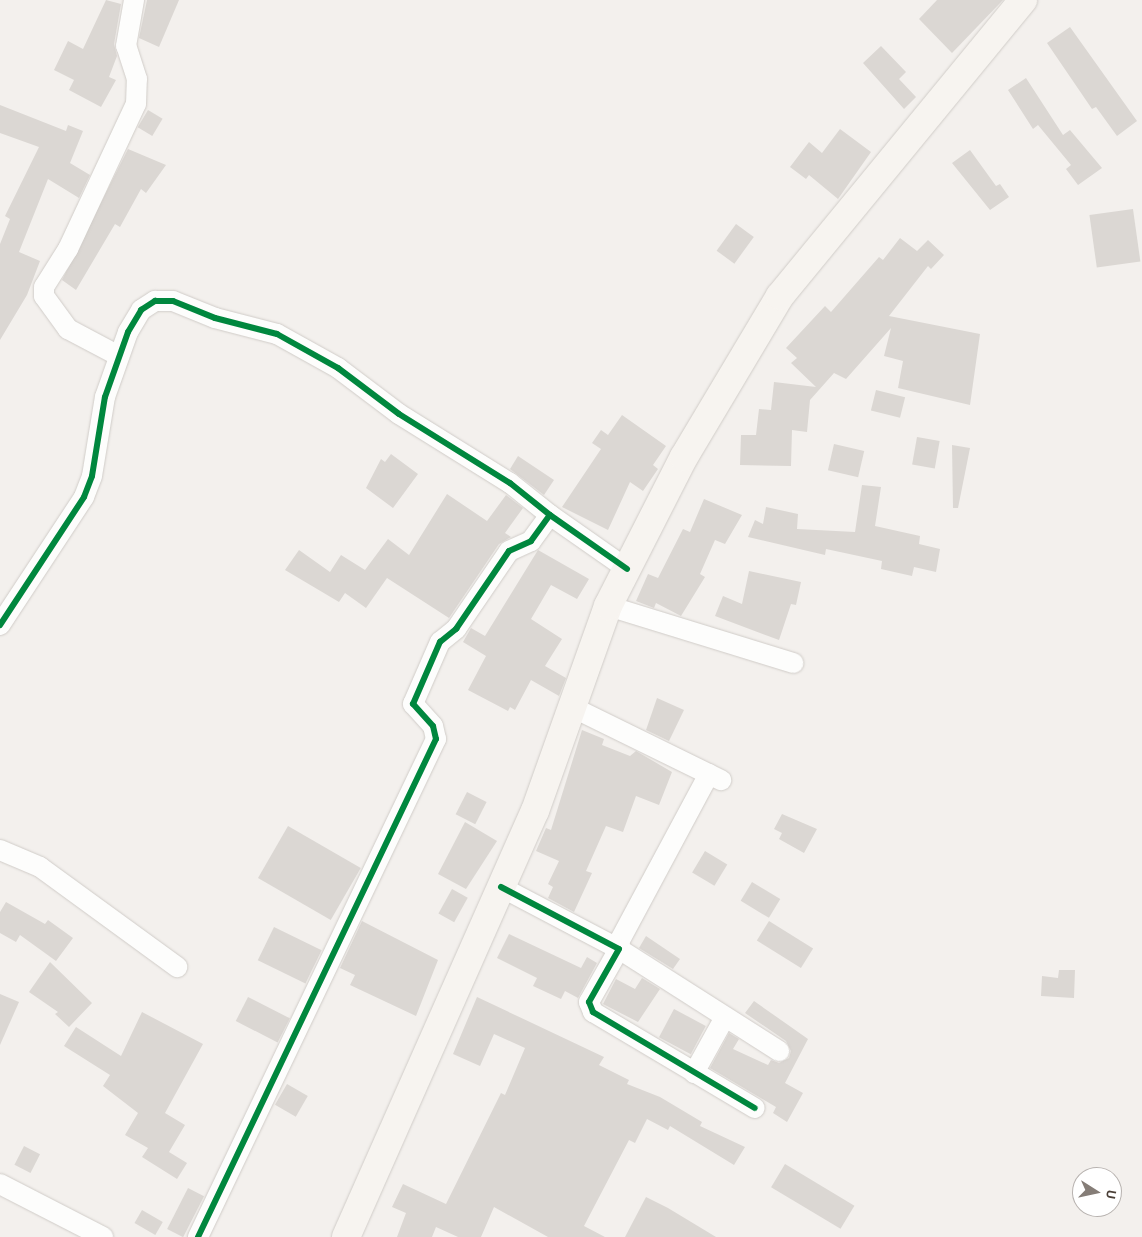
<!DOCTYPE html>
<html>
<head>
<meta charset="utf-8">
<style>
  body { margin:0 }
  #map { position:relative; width:1142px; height:1237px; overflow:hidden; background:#f3f0ed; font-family:"Alegreya Sans",sans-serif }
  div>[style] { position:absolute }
  .building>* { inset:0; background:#dbd7d3; transform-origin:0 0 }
  .roads { filter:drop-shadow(0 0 1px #d0ccc8) drop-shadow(0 0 1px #d0ccc8) }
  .street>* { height:20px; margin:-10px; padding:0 10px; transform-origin:10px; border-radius:10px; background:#fdfdfc }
  .secondary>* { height:28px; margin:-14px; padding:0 14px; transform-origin:14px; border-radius:14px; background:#f7f4f0 }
  .cycleway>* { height:6px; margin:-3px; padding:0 3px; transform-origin:3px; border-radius:3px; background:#00873e }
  span { translate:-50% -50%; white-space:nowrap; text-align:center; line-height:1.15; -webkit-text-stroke:4.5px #fff; paint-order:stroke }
  .north { position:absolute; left:1072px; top:1167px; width:50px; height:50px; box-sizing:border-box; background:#fff; border:1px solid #b7b2af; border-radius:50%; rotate:100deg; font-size:14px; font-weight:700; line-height:20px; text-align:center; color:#4a3f37 }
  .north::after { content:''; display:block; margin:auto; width:18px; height:22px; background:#857d77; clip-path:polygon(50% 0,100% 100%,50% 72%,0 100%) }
</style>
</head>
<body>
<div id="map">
  <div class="building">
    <div style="clip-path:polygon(106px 0,121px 4px,114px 44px,117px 56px,109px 77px,116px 80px,101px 107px,69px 90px,74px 80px,54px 70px,68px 41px,83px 49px)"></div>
    <div style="clip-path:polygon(147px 0,179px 0,159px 47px,139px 38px)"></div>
    <div style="clip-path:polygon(937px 0,1003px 0,952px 53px,919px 19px)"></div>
    <div style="clip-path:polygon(1070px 27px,1137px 121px,1117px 136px,1096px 107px,1092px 109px,1047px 43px)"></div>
    <div style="clip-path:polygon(881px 46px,906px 72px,899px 79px,916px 97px,904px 109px,863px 63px)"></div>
    <div style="clip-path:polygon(1026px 78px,1063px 135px,1070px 130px,1102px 168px,1078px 185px,1066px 169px,1071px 165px,1038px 125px,1033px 129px,1008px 90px)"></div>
    <div style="clip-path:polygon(0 105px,66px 131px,68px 125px,83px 131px,70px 163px,90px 175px,79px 198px,48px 179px,19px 252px,40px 261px,27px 295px,0 340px,0 244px,10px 219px,5px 216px,39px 147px,0 133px)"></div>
    <div style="left:148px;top:110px;width:17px;height:20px;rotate:31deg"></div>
    <div style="clip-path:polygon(840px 129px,871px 152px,838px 199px,809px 175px,806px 179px,790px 167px,809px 142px,822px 153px)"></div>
    <div style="clip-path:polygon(128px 149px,166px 165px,146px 193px,141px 189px,120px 227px,115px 224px,76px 290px,62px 280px)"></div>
    <div style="clip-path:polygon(970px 150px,996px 186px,1000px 184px,1009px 197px,990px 210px,952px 163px)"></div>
    <div style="left:1133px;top:209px;width:53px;height:44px;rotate:82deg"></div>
    <div style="left:736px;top:224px;width:22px;height:33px;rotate:36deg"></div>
    <div style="clip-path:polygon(900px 238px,917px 251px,928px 240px,944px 255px,931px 269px,928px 266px,889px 316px,980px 334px,970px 405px,898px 388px,903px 361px,884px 356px,891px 328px,846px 379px,834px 373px,810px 400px,807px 432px,792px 430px,791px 466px,740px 465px,741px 435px,756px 435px,759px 409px,771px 410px,774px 382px,816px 387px,791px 363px,797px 358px,786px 348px,825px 306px,831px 312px,879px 257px,883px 260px)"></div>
    <div style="left:876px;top:390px;width:30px;height:21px;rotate:14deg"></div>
    <div style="clip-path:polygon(622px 415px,666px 446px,653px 465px,658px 469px,643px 491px,630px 482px,608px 530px,562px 507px,601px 449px,592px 443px,601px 430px,608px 435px)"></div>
    <div style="left:917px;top:437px;width:23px;height:28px;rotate:10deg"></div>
    <div style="left:834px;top:444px;width:31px;height:27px;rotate:13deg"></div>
    <div style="clip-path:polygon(952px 445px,970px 448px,958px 508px,953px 508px)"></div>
    <div style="clip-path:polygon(391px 454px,418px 474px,393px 508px,366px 488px,381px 459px,385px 462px)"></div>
    <div style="clip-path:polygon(518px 456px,554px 480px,544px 495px,510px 469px)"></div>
    <div style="clip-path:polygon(862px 485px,881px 487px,875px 526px,920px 536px,919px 544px,940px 549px,936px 572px,914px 567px,912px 576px,881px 569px,882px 561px,826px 549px,825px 555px,748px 537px,755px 520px,763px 524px,766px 507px,798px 514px,797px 529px,855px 532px)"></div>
    <div style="clip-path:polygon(447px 494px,487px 521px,506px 495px,523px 508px,505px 533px,511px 537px,499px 544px,449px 618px,387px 578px,366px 608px,345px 593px,339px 602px,285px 570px,299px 550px,330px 572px,341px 555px,365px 570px,388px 539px,409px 555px)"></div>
    <div style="clip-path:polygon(704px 499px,742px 515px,725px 544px,715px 540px,700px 574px,705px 577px,681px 616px,656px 603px,654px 608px,636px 601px,648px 574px,658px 578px,683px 529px,690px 532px)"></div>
    <div style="clip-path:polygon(538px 550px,589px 579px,577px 599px,551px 585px,531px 619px,562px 639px,545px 666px,566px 678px,559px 696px,531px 680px,515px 710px,510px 707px,508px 711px,468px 690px,486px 656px,463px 642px,471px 628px,485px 636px)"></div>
    <div style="clip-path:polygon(749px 571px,801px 582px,796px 605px,791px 604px,779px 640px,715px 616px,723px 596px,742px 604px)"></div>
    <div style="clip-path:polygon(657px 698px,684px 710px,669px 741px,646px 730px)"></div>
    <div style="clip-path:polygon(582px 730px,604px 739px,602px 745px,630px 756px,636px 751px,672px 772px,659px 805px,636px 796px,623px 832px,606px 826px,586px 871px,592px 873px,574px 912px,548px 898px,553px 887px,548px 884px,559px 861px,536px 851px,546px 828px,551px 830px)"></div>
    <div style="left:467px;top:792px;width:22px;height:25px;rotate:27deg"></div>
    <div style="clip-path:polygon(782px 814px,817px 829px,804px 853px,779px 839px,782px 833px,774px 829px)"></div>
    <div style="clip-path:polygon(465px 822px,497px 841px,466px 889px,438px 874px)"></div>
    <div style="left:288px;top:826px;width:84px;height:60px;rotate:30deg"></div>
    <div style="left:705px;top:851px;width:26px;height:25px;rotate:31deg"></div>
    <div style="left:752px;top:882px;width:33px;height:22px;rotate:31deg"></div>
    <div style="left:452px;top:889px;width:18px;height:28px;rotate:29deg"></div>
    <div style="clip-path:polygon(6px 902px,45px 924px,48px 920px,73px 938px,56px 961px,20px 935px,16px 942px,0 933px,0 912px)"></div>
    <div style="clip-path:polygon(362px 921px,438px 960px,416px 1016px,350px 985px,355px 975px,340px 968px)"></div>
    <div style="left:769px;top:921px;width:52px;height:23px;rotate:32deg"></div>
    <div style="left:274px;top:927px;width:53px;height:37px;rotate:26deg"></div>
    <div style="clip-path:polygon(509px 934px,581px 968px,587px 957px,597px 963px,578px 998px,565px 991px,561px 999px,533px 986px,537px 978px,497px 958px)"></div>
    <div style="clip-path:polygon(646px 936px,680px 959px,673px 969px,639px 948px)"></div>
    <div style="clip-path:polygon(50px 962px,92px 1003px,69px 1027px,55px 1014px,58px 1012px,29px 992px)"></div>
    <div style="clip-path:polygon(1059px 970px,1075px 970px,1074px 998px,1041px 996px,1042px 976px,1058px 978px)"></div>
    <div style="clip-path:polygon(642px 978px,660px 989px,638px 1022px,603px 1004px,616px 979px,635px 989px)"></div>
    <div style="clip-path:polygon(0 994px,19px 1002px,0 1045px)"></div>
    <div style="left:248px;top:997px;width:47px;height:27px;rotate:27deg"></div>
    <div style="clip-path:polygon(477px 997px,604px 1057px,599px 1065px,629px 1080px,627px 1084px,660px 1097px,702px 1122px,700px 1126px,745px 1147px,734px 1165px,670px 1126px,668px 1130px,647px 1119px,635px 1143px,629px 1140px,584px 1226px,605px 1237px,548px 1237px,494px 1207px,481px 1237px,458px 1237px,436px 1227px,432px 1237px,397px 1237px,406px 1213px,392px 1207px,403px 1184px,446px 1204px,501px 1093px,505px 1095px,525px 1048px,494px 1034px,480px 1066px,453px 1054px)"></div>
    <div style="clip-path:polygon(754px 1001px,808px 1039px,785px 1083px,803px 1093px,787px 1122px,773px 1113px,776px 1107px,710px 1068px,729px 1033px,739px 1039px,733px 1049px,768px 1065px,771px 1060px,779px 1063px,789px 1058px,791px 1051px,786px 1041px,745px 1013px)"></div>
    <div style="left:674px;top:1009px;width:36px;height:32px;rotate:28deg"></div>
    <div style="clip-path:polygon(142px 1012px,203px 1044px,165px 1113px,185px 1125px,169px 1152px,187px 1163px,177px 1179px,142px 1157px,148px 1148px,125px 1135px,138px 1113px,103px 1086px,110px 1075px,64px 1046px,76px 1027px,121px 1056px)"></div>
    <div style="left:287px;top:1084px;width:24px;height:24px;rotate:30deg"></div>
    <div style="left:24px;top:1146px;width:18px;height:21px;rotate:27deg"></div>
    <div style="left:785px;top:1164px;width:81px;height:27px;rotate:31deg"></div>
    <div style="left:188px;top:1188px;width:18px;height:46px;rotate:27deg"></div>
    <div style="clip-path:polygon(646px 1197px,668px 1208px,716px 1237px,625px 1237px)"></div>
    <div style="left:142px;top:1210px;width:24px;height:15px;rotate:30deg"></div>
  </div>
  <div class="roads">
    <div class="street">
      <div style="left:119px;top:356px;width:58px;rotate:-152.1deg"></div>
      <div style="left:68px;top:329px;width:41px;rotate:-126deg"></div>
      <div style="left:44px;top:296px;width:9px;rotate:-90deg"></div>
      <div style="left:44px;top:287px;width:45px;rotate:-57.7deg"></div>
      <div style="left:68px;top:249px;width:160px;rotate:-64.9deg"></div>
      <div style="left:136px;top:104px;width:25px;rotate:-88deg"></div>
      <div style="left:137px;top:79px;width:35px;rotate:-108deg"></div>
      <div style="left:126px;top:46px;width:47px;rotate:-80.1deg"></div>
      <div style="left:608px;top:606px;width:194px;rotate:17.1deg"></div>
      <div style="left:0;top:625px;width:153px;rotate:-56.7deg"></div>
      <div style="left:84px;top:497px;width:22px;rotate:-69deg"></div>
      <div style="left:92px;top:476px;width:80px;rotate:-80.7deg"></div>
      <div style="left:105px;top:397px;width:69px;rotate:-70.5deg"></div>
      <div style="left:128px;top:332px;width:26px;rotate:-59deg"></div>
      <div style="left:141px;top:310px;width:17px;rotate:-33deg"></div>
      <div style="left:155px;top:301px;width:18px"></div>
      <div style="left:173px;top:301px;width:45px;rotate:22deg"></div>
      <div style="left:215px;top:318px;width:64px;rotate:14.5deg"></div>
      <div style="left:277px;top:334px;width:70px;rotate:29.1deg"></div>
      <div style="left:338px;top:368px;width:76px;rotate:37deg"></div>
      <div style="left:399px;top:414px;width:131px;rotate:31.9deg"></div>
      <div style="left:510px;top:483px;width:51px;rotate:38.7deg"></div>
      <div style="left:574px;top:708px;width:164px;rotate:26.1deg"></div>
      <div style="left:709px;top:774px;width:188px;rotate:118.2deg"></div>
      <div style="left:620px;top:940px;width:9px;rotate:96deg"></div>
      <div style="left:619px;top:949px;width:190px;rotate:32.5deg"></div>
      <div style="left:0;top:850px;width:43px;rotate:23deg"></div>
      <div style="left:40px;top:867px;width:170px;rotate:36.1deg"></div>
      <div style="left:501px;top:887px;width:133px;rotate:27.7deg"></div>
      <div style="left:619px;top:949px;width:61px;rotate:119.5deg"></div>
      <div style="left:589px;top:1002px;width:11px;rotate:68deg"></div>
      <div style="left:593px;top:1012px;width:188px;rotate:30.7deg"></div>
      <div style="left:694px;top:1073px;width:64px;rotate:-61deg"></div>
      <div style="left:0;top:1184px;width:116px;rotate:27.2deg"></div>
      <div style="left:198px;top:1237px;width:552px;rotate:-64.46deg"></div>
      <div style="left:436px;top:739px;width:13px;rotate:-103deg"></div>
      <div style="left:433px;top:726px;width:30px;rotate:-132deg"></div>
      <div style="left:413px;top:704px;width:68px;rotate:-66.5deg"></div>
      <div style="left:440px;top:642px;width:21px;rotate:-39deg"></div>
      <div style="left:456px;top:629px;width:94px;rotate:-55.8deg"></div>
      <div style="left:509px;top:551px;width:24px;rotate:-24deg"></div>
      <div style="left:531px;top:541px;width:32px;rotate:-54deg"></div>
      <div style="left:550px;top:515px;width:94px;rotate:35deg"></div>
    </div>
    <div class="secondary">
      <div style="left:346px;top:1237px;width:466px;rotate:-66.1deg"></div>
      <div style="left:535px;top:811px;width:218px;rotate:-70.4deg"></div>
      <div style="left:608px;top:606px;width:167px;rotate:-63deg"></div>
      <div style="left:684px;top:457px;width:187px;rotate:-59.2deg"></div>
      <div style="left:780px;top:296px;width:383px;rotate:-50.6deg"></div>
    </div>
  </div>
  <div class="cycleway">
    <div style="left:0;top:625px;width:153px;rotate:-56.7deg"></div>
    <div style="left:84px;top:497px;width:22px;rotate:-69deg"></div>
    <div style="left:92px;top:476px;width:80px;rotate:-80.7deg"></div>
    <div style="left:105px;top:397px;width:69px;rotate:-70.5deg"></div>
    <div style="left:128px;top:332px;width:26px;rotate:-59deg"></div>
    <div style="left:141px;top:310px;width:17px;rotate:-33deg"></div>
    <div style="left:155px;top:301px;width:18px"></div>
    <div style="left:173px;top:301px;width:45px;rotate:22deg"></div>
    <div style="left:215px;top:318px;width:64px;rotate:14.5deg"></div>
    <div style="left:277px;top:334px;width:70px;rotate:29.1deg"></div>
    <div style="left:338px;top:368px;width:76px;rotate:37deg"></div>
    <div style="left:399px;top:414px;width:131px;rotate:31.9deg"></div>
    <div style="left:510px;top:483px;width:51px;rotate:38.7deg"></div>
    <div style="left:501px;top:887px;width:133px;rotate:27.7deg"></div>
    <div style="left:619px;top:949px;width:61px;rotate:119.5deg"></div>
    <div style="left:589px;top:1002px;width:11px;rotate:68deg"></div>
    <div style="left:593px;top:1012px;width:188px;rotate:30.7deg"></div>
    <div style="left:198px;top:1237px;width:552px;rotate:-64.46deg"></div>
    <div style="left:436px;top:739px;width:13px;rotate:-103deg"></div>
    <div style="left:433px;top:726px;width:30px;rotate:-132deg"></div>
    <div style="left:413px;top:704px;width:68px;rotate:-66.5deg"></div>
    <div style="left:440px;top:642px;width:21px;rotate:-39deg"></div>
    <div style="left:456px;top:629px;width:94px;rotate:-55.8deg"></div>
    <div style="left:509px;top:551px;width:24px;rotate:-24deg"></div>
    <div style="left:531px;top:541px;width:32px;rotate:-54deg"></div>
    <div style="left:550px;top:515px;width:94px;rotate:35deg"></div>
  </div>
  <div class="north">U</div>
</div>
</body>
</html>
